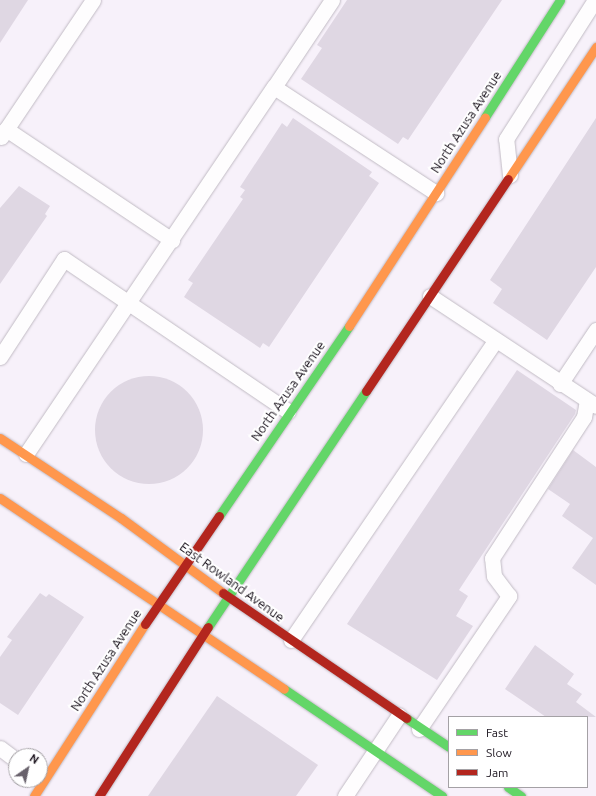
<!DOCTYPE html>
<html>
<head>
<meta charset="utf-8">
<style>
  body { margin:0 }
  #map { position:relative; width:596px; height:796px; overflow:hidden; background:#f7f1fa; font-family:Ubuntu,sans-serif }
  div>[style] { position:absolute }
  .building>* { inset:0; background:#dfd7e3 }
  .round { border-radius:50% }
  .roads { filter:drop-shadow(0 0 1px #c1bbc4) drop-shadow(0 0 1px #c1bbc4) }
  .lane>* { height:15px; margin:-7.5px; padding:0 7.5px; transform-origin:7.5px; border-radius:7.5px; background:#fefdfe }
  .fast>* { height:9px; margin:-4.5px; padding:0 4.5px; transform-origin:4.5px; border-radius:4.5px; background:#63d668 }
  .slow>* { height:9px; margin:-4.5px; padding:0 4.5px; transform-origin:4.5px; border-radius:4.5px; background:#ff974d }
  .jam>* { height:9px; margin:-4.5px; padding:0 4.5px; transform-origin:4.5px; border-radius:4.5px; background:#b3261e }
  span { translate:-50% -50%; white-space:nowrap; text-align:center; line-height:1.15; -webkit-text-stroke:4px #fff; paint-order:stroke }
  .street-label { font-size:13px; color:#1b141e }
  .legend { position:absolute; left:448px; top:716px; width:140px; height:72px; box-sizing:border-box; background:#fff; border:1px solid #a4a1a5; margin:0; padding:5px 7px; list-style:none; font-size:12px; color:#1b141e }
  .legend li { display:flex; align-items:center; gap:8px; height:20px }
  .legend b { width:20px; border:1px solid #a4a1a5 }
  .north { position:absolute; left:8px; top:748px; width:40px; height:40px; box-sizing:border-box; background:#fff; border:1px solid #a4a1a5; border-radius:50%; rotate:34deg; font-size:11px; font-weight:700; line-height:16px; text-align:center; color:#1b141e }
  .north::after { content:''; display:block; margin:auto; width:14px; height:18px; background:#68616b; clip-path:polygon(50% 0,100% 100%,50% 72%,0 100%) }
</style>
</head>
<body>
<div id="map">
  <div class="building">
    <div style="clip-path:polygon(0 0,28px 0,0 43px)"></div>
    <div style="clip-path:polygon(347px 0,502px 0,408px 140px,403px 137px,398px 144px,301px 79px,322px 48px,317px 45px)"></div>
    <div style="clip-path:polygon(293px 118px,372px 172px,369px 176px,379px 183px,269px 347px,263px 343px,260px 348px,184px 297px,193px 283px,188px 280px,243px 199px,240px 197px,245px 190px,240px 187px,282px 123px,287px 127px)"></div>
    <div style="clip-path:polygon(596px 118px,596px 267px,547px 340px,493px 303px,502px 289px,490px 280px)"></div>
    <div style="clip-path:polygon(19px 186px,50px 206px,45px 214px,47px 216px,0 284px,0 208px)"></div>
    <div style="clip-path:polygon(517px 370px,576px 410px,575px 414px,459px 590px,468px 596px,456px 616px,473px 626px,437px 680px,347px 624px)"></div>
    <div class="round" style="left:95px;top:376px;width:108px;height:108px"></div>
    <div style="clip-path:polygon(573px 450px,596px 467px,596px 585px,572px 568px,593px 538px,562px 516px,570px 504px,548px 489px)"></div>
    <div style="clip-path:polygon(40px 593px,46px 597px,49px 594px,84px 617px,18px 715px,0 703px,0 657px,12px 640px,7px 637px)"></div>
    <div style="clip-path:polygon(535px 645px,574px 674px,567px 684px,582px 694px,576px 702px,596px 717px,546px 717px,505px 689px)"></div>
    <div style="clip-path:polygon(217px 696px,318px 765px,296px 796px,148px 796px)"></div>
  </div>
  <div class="roads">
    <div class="lane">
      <div style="left:332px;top:0;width:105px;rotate:123.7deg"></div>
      <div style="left:274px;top:87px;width:194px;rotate:33.2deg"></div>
      <div style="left:6px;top:129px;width:200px;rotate:33.8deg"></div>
      <div style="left:1px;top:137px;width:165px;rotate:-56.1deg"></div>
      <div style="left:510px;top:175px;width:36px;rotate:-96deg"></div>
      <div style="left:506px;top:139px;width:165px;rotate:-57.4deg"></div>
      <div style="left:430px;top:296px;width:199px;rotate:33.5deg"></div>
      <div style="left:0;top:357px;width:117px;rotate:-56.9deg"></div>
      <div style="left:64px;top:259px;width:271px;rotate:34.2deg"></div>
      <div style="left:560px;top:384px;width:65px;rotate:-56.3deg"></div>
      <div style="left:26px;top:454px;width:443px;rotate:-56deg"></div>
      <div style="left:291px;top:640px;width:362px;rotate:-55.7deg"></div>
      <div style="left:419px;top:729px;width:161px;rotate:-55.9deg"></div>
      <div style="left:509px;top:596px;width:25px;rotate:-127deg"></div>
      <div style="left:494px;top:576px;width:18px;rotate:-96deg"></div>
      <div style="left:492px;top:558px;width:168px;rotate:-56.9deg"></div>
      <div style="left:584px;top:417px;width:17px;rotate:-80deg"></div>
      <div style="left:0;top:748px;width:20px;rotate:37deg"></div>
      <div style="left:345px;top:796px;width:97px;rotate:-56.3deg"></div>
    </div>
    <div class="fast">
      <div style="left:485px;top:117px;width:139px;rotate:-57.3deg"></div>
      <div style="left:219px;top:516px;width:230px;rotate:-55.6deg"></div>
      <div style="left:208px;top:627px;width:284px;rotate:-56.2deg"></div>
      <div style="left:284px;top:689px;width:191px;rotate:34.1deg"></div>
      <div style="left:406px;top:718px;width:52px;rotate:34deg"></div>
      <div style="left:508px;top:787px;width:16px;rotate:35deg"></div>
    </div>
    <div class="slow">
      <div style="left:508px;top:179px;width:159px;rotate:-56.3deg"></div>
      <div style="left:349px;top:326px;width:249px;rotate:-56.9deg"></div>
      <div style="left:0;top:438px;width:145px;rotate:33.5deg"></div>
      <div style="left:121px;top:518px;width:127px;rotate:36.3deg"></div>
      <div style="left:0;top:498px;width:342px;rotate:33.9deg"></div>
      <div style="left:34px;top:796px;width:205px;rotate:-57.2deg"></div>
    </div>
    <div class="jam">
      <div style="left:366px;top:391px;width:255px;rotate:-56.2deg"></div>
      <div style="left:223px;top:593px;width:222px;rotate:34.3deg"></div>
      <div style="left:145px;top:624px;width:131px;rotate:-55.6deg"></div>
      <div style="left:99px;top:796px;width:201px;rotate:-57.2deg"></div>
    </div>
  </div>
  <div class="street-label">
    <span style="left:466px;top:122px;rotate:-57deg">North Azusa Avenue</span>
    <span style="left:288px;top:391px;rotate:-55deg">North Azusa Avenue</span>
    <span style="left:232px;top:582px;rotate:36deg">East Rowland Avenue</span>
    <span style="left:106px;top:660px;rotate:-57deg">North Azusa Avenue</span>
  </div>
  <ul class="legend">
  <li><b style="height:5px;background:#63d668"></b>Fast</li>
  <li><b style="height:5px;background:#ff974d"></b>Slow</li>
  <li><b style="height:5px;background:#b3261e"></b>Jam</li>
  </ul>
  <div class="north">N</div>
</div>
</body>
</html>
